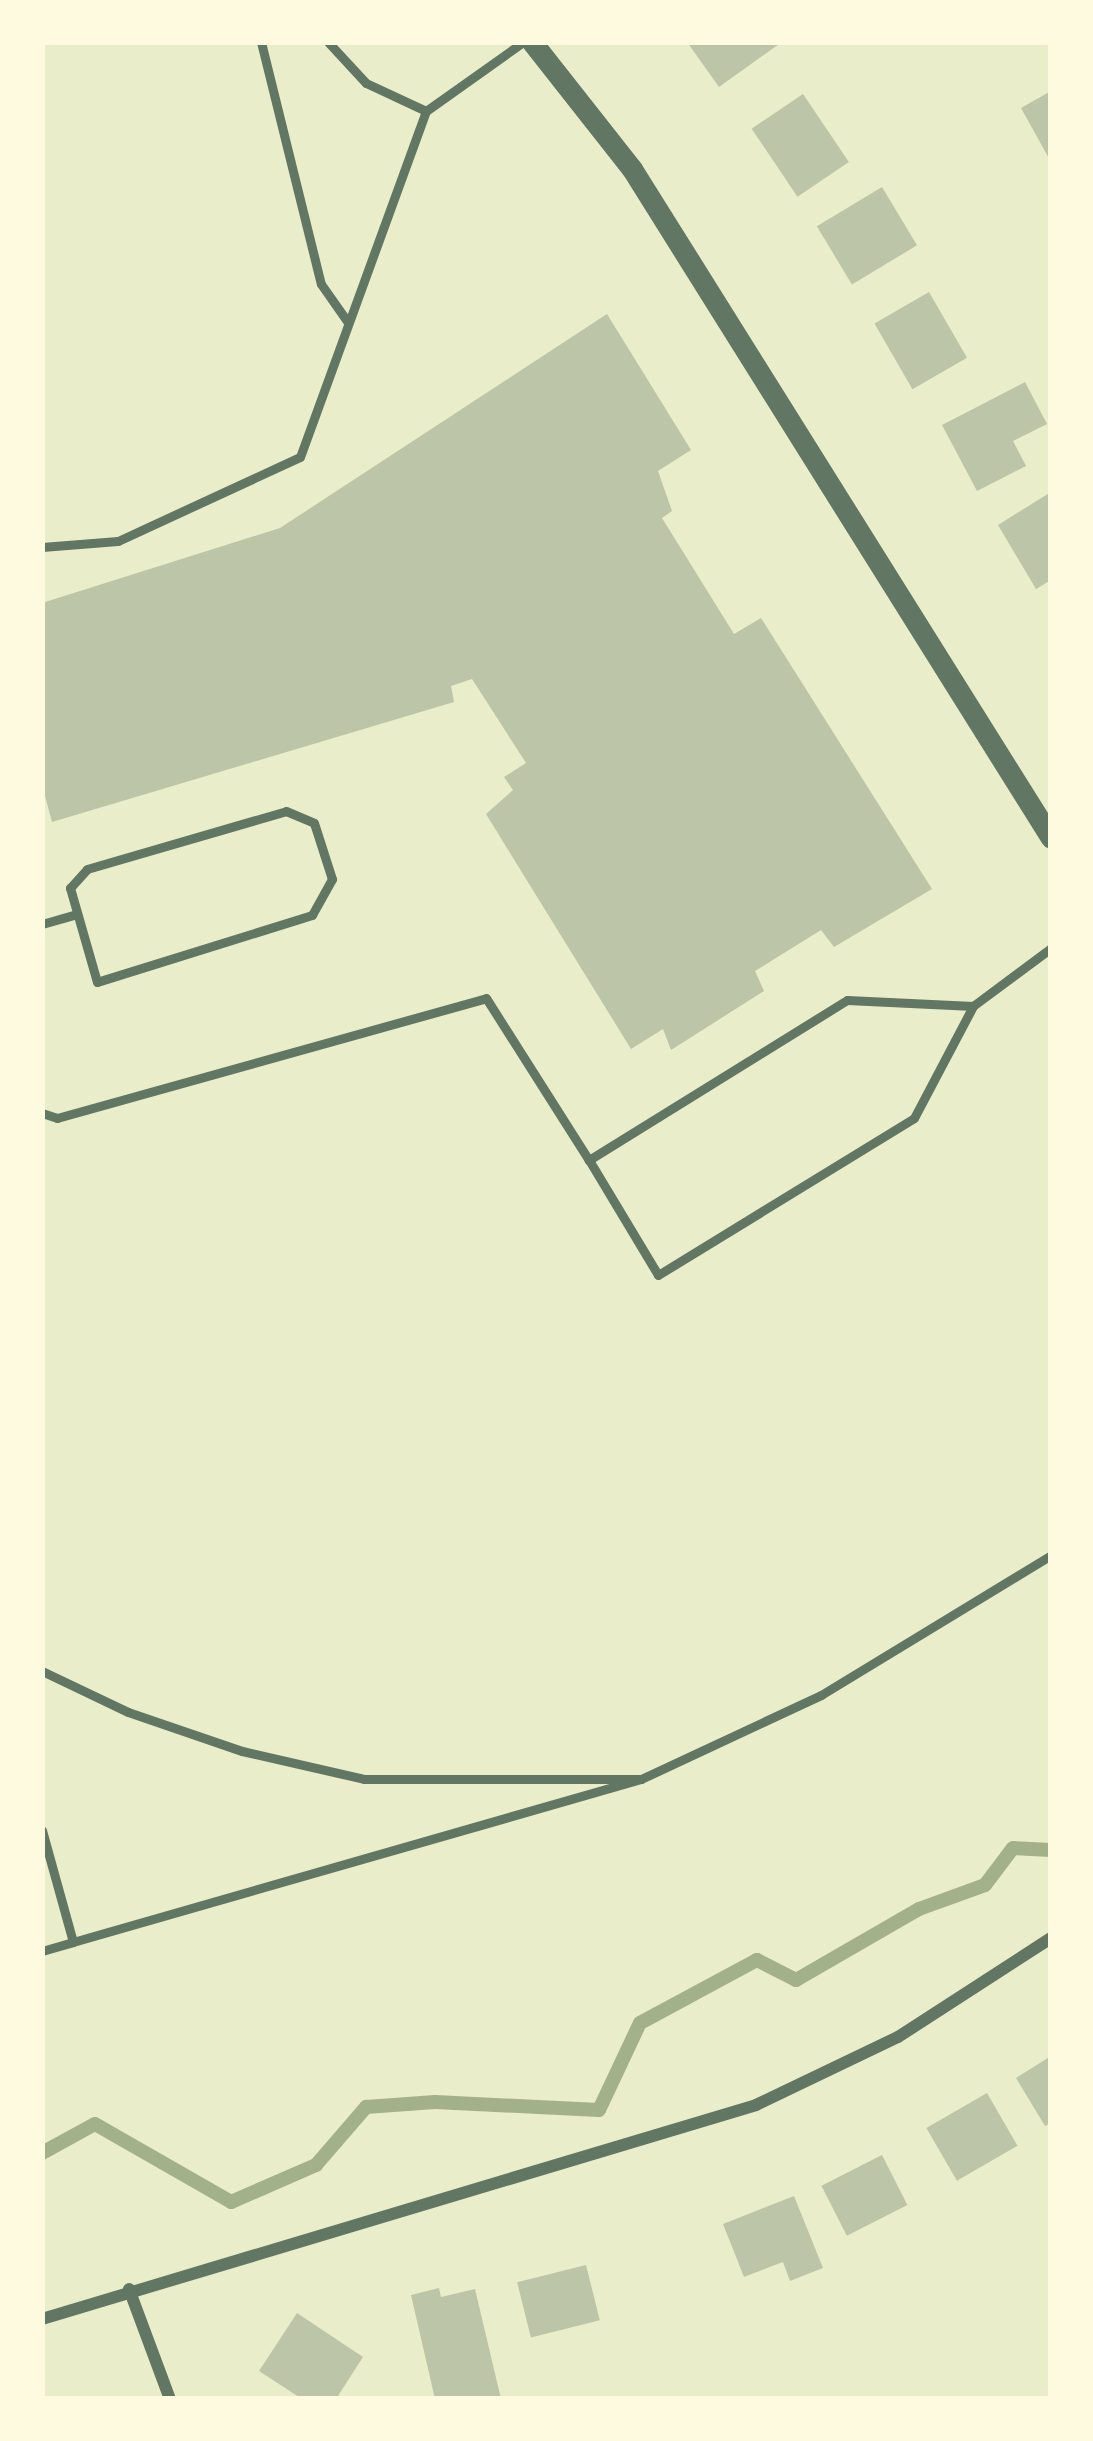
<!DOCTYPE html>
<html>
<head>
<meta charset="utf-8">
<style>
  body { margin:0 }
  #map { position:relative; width:1093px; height:2441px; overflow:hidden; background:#e9edc9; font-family:"Titillium Web",sans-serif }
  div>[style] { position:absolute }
  .stream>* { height:14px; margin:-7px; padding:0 7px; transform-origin:7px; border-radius:7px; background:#a3b18a }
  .building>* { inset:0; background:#bcc5a7; transform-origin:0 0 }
  .service>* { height:9px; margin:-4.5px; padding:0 4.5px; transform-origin:4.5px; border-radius:4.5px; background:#617663 }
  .minor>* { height:12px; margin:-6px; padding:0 6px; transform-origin:6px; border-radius:6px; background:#617663 }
  .tertiary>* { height:21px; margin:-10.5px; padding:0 10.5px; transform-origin:10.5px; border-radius:10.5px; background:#617663 }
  span { translate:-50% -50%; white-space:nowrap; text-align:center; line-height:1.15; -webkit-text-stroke:9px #fefae0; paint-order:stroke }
  .frame { position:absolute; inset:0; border:45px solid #fefae0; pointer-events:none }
</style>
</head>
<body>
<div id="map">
  <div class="stream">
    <div style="left:42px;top:2153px;width:60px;rotate:-28.7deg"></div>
    <div style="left:95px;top:2124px;width:157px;rotate:29.8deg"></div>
    <div style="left:231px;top:2202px;width:93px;rotate:-23.5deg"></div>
    <div style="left:316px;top:2165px;width:77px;rotate:-49.2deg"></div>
    <div style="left:366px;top:2107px;width:69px;rotate:-4.1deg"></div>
    <div style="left:435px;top:2102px;width:164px;rotate:2.8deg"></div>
    <div style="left:599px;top:2110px;width:96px;rotate:-64.8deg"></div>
    <div style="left:640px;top:2023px;width:133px;rotate:-28.3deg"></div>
    <div style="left:757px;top:1960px;width:44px;rotate:27.1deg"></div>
    <div style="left:796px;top:1980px;width:142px;rotate:-30deg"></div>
    <div style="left:919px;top:1909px;width:70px;rotate:-20deg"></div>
    <div style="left:985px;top:1885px;width:46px;rotate:-52.9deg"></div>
    <div style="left:1013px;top:1848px;width:38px;rotate:3deg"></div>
  </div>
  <div class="building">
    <div style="clip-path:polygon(687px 42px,782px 42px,719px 87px)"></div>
    <div style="clip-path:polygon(1051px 91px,1051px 162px,1021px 108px)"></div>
    <div style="left:803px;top:94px;width:82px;height:62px;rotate:56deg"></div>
    <div style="left:882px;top:187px;width:68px;height:76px;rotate:59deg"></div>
    <div style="left:929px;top:292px;width:76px;height:63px;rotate:60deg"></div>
    <div style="clip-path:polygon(607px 314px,691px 450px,658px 471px,672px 511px,662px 518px,734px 634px,761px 618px,932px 889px,834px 947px,821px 930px,755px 971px,764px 991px,671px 1050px,663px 1029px,631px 1049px,486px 814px,513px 790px,504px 777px,526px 763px,472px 679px,451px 686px,454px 702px,52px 822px,42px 785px,42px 603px,280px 528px)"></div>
    <div style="clip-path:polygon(1025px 382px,1047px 424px,1013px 441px,1026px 466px,977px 491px,942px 425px)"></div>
    <div style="clip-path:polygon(1051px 492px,1051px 580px,1036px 589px,998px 525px)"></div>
    <div style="clip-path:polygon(1051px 2056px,1051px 2123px,1045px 2126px,1016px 2078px)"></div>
    <div style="left:987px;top:2093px;width:61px;height:70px;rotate:60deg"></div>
    <div style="left:882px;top:2155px;width:56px;height:68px;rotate:63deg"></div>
    <div style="clip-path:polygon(794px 2196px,823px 2268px,790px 2281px,783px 2262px,744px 2277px,723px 2224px)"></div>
    <div style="left:586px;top:2265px;width:57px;height:71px;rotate:76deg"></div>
    <div style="clip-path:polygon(439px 2288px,441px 2297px,475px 2289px,501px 2399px,435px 2399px,411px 2295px)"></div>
    <div style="clip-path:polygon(297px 2313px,363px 2357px,336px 2399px,302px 2399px,259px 2371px)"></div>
  </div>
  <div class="service">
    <div style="left:261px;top:42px;width:249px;rotate:76.1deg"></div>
    <div style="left:321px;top:284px;width:45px;rotate:54.9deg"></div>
    <div style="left:328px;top:42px;width:56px;rotate:47.2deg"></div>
    <div style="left:366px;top:83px;width:66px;rotate:25deg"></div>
    <div style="left:42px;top:547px;width:76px;rotate:-4.5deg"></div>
    <div style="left:118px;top:541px;width:200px;rotate:-24.8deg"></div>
    <div style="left:300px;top:457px;width:368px;rotate:-70deg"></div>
    <div style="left:426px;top:111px;width:119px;rotate:-35.4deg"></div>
    <div style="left:286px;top:811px;width:30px;rotate:23deg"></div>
    <div style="left:314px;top:823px;width:59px;rotate:72.2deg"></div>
    <div style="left:332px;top:879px;width:41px;rotate:119.1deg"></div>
    <div style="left:312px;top:915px;width:225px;rotate:162.7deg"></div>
    <div style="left:97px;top:982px;width:98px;rotate:-106deg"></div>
    <div style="left:70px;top:888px;width:25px;rotate:-48deg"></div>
    <div style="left:87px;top:869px;width:207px;rotate:-16.2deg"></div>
    <div style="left:42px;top:924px;width:35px;rotate:-16deg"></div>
    <div style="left:973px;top:1006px;width:126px;rotate:-177.3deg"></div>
    <div style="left:847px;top:1000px;width:304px;rotate:148.2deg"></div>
    <div style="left:589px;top:1160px;width:134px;rotate:59deg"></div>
    <div style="left:658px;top:1275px;width:300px;rotate:-31.5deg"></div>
    <div style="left:914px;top:1118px;width:127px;rotate:-62.2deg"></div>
    <div style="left:973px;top:1006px;width:97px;rotate:-36.6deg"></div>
    <div style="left:42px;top:1113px;width:16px;rotate:18deg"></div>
    <div style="left:57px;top:1118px;width:445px;rotate:-15.6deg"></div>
    <div style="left:486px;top:998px;width:192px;rotate:57.6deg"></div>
    <div style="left:42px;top:1671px;width:95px;rotate:25.5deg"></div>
    <div style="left:128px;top:1712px;width:120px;rotate:18.9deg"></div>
    <div style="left:242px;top:1751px;width:125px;rotate:12.9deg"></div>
    <div style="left:364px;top:1779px;width:277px"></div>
    <div style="left:641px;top:1779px;width:591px;rotate:163.99deg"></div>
    <div style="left:73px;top:1942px;width:116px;rotate:-105.5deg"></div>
    <div style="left:641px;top:1779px;width:199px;rotate:-25deg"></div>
    <div style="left:821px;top:1695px;width:269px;rotate:-31.3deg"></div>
    <div style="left:42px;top:1951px;width:32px;rotate:-16deg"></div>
  </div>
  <div class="minor">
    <div style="left:129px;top:2289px;width:117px;rotate:69.6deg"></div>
    <div style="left:42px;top:2319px;width:745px;rotate:-16.68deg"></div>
    <div style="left:756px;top:2105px;width:157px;rotate:-25.6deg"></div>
    <div style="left:898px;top:2037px;width:182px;rotate:-32.9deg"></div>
  </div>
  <div class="tertiary">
    <div style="left:532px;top:42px;width:162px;rotate:51.8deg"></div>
    <div style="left:632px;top:169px;width:789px;rotate:57.94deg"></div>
  </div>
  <div class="frame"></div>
</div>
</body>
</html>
